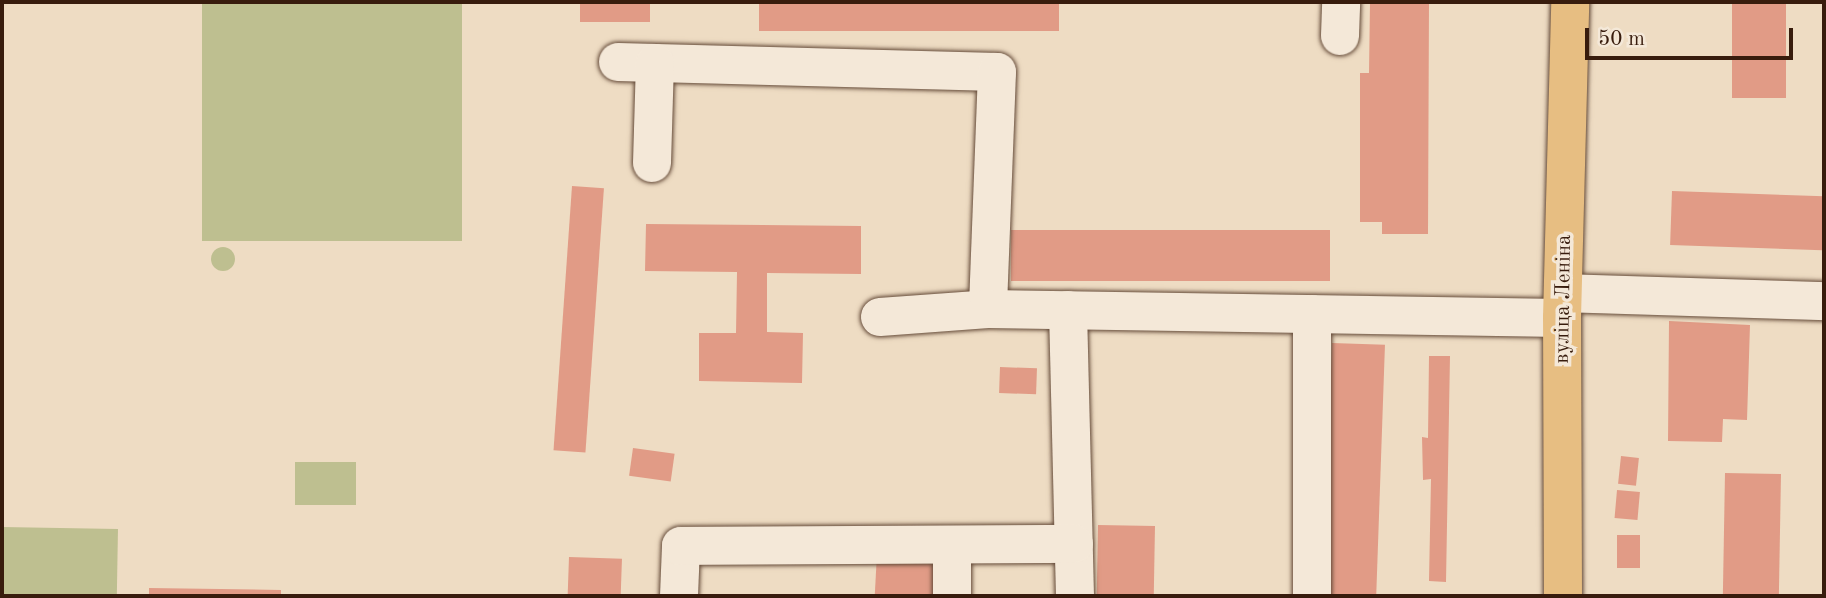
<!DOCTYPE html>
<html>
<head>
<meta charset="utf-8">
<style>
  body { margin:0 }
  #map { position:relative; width:1826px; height:598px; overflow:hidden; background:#eedcc3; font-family:"Old Standard TT",serif }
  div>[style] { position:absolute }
  .green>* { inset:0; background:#bebf90; transform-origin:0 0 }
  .round { border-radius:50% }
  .building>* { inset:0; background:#e19b86; transform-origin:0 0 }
  .roads { filter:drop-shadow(0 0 2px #664c3a) drop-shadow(0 0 2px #664c3a) }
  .minor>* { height:38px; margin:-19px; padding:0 19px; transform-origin:19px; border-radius:19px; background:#f4e8d8 }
  .major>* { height:38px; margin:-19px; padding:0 19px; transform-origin:19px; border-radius:19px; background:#e7be82 }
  span { translate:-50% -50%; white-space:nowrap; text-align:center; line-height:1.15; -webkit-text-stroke:7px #f4e8d8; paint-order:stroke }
  .street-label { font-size:21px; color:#381c0d }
  .frame { position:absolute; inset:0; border:4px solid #381c0d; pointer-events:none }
  .scale { position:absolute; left:1585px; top:28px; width:208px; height:32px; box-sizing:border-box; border:4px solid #381c0d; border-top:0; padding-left:9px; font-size:21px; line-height:24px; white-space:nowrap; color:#381c0d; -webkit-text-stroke:5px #f4e8d8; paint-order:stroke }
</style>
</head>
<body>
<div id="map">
  <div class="green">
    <div style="left:202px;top:2px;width:260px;height:239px"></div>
    <div class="round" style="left:211px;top:247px;width:24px;height:24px"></div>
    <div style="left:295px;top:462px;width:61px;height:43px"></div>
    <div style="left:2px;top:527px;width:116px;height:69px;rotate:1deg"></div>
  </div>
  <div class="building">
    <div style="left:580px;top:2px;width:70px;height:20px"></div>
    <div style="left:759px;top:2px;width:300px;height:29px"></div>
    <div style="clip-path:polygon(1370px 2px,1429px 2px,1428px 234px,1382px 234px,1382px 222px,1360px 222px,1360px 73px,1369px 73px)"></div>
    <div style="left:1732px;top:2px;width:54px;height:96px"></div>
    <div style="left:572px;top:186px;width:32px;height:265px;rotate:4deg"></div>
    <div style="left:1672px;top:191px;width:152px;height:54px;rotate:2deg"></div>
    <div style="clip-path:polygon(646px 224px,861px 226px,861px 274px,767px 273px,767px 332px,803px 333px,802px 383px,699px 381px,699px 333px,736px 333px,737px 272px,645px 271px)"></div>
    <div style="left:1011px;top:230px;width:319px;height:51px"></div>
    <div style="clip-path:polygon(1669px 321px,1750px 325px,1747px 420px,1723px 419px,1722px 442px,1668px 441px)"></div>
    <div style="left:1332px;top:343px;width:53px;height:253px;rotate:2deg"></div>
    <div style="clip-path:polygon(1429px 356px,1450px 356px,1446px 582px,1429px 581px,1431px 479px,1423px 480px,1422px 437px,1428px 438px)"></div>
    <div style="left:1000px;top:367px;width:37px;height:26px;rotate:2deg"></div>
    <div style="left:633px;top:448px;width:42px;height:28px;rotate:8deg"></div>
    <div style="left:1621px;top:456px;width:18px;height:28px;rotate:6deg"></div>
    <div style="left:1725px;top:473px;width:56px;height:123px;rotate:1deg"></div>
    <div style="left:1617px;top:490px;width:23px;height:28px;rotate:5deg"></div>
    <div style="left:1098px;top:525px;width:57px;height:71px;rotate:1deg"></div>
    <div style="left:1617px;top:535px;width:23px;height:33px"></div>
    <div style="left:877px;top:553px;width:61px;height:43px;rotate:3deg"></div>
    <div style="left:569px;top:557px;width:53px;height:39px;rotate:2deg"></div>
    <div style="clip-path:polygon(149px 588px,281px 590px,281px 596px,149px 596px)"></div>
  </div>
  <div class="roads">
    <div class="minor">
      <div style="left:1340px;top:36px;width:34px;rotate:-88deg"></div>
      <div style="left:618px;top:62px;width:379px;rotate:1.5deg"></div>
      <div style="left:997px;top:72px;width:237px;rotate:92.2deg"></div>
      <div style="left:652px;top:163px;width:100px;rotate:-88.3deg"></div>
      <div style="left:1564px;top:293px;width:260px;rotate:1.8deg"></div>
      <div style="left:1068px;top:310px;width:286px;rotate:88.6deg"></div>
      <div style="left:880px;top:317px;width:108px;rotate:-4.2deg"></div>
      <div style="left:988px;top:309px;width:574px;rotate:0.9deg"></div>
      <div style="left:952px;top:548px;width:48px;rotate:90deg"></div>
      <div style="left:679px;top:596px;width:50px;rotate:-87.7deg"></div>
      <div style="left:681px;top:546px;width:393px;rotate:-0.3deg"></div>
      <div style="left:1312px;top:596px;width:282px;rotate:-90deg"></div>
    </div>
    <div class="major">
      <div style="left:1563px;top:596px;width:278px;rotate:-90.2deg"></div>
      <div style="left:1562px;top:318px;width:316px;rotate:-88.5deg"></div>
    </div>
  </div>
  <div class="street-label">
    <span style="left:1564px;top:299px;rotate:-89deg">вуліца Леніна</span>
  </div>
  <div class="frame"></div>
  <div class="scale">50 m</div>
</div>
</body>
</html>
